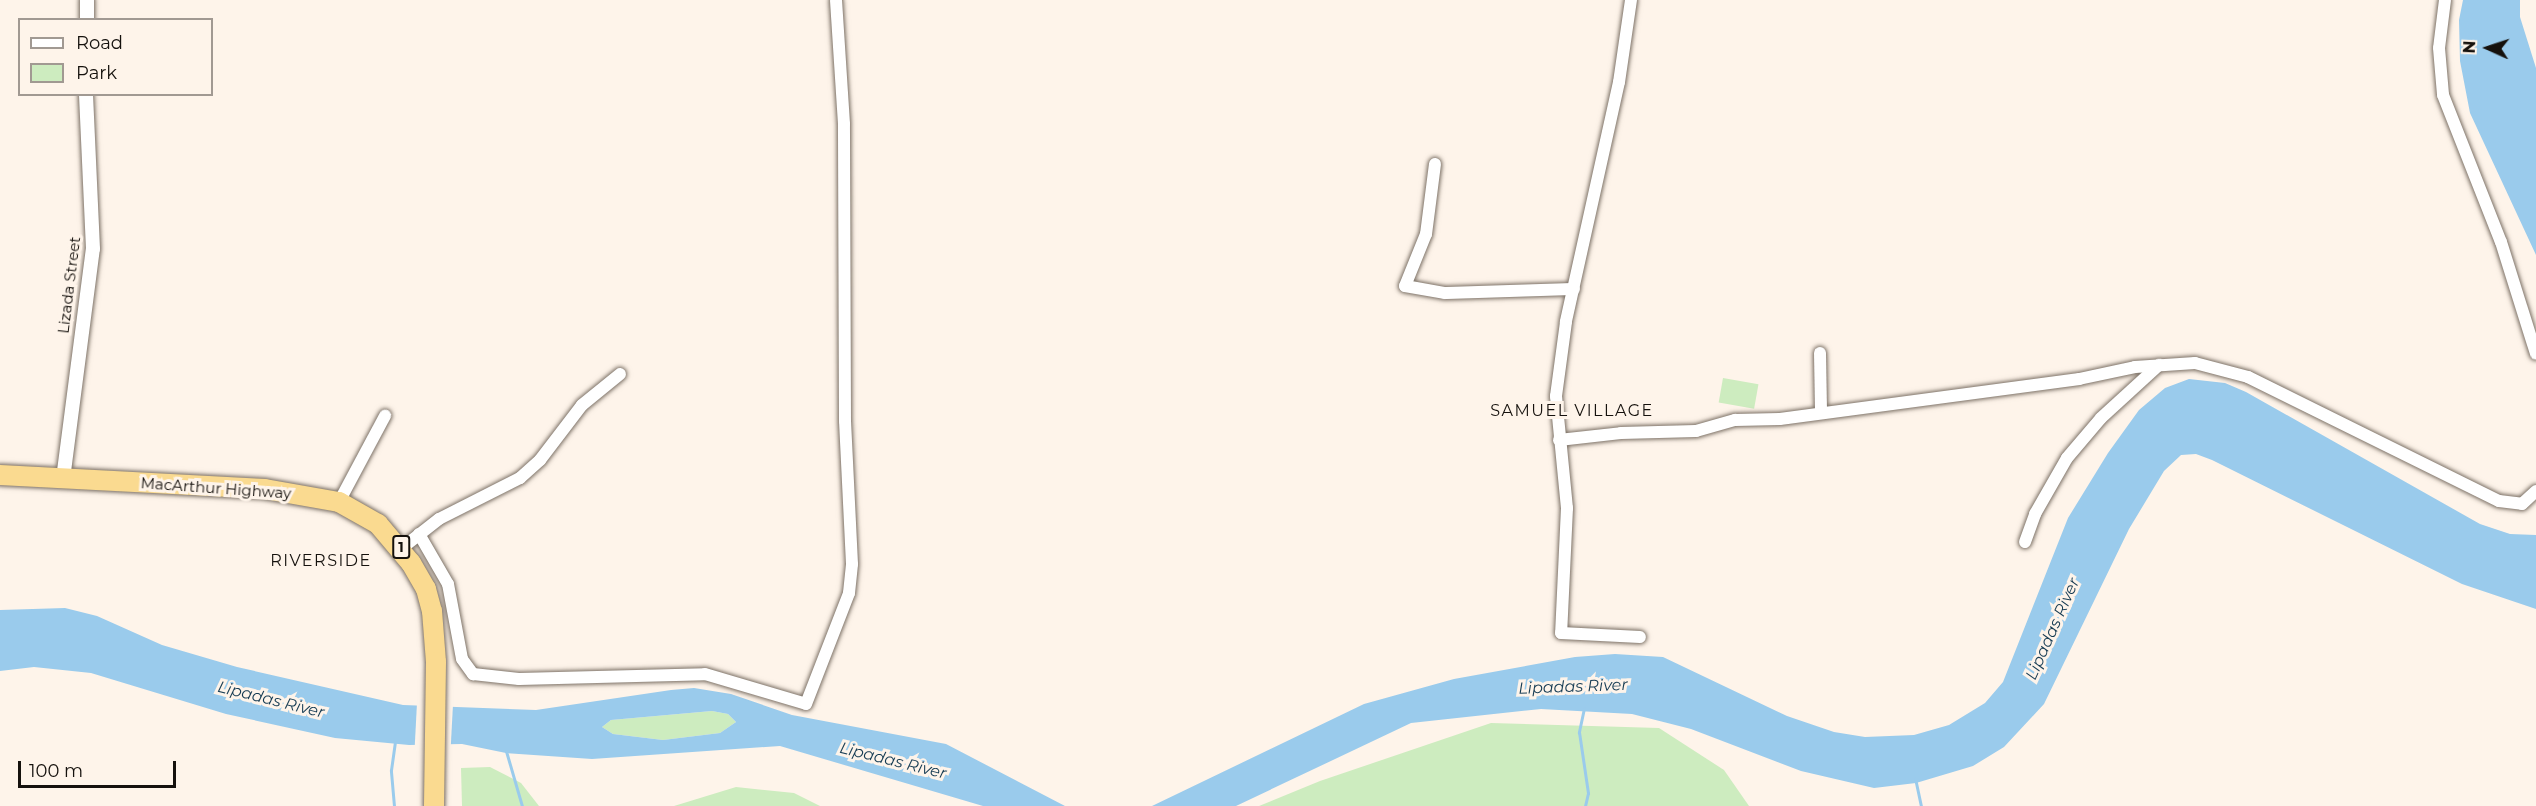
<!DOCTYPE html>
<html>
<head>
<meta charset="utf-8">
<style>
  body { margin:0 }
  #map { position:relative; width:2536px; height:806px; overflow:hidden; background:#fef4ea; font-family:Montserrat,sans-serif }
  div>[style] { position:absolute }
  .green>* { inset:0; background:#cdecbf; transform-origin:0 0 }
  .water>* { inset:0; background:#9acbec }
  .pier>* { inset:0; background:#fef4ea; transform-origin:0 0 }
  .stream>* { height:3px; margin:-1.5px; padding:0 1.5px; transform-origin:1.5px; border-radius:1.5px; background:#9acbec }
  .roads { filter:drop-shadow(0 0 2px #7d7267) drop-shadow(0 0 2px #7d7267) }
  .minor>* { height:12px; margin:-6px; padding:0 6px; transform-origin:6px; border-radius:6px; background:#fff }
  .tertiary>* { height:14px; margin:-7px; padding:0 7px; transform-origin:7px; border-radius:7px; background:#fff }
  .trunk>* { height:20px; margin:-10px; padding:0 10px; transform-origin:10px; border-radius:10px; background:#fada90 }
  span { translate:-50% -50%; white-space:nowrap; text-align:center; line-height:1.15; -webkit-text-stroke:6px #fef4ea; paint-order:stroke }
  .shield-label span { padding:2px 4px; background:#fef4ea; border:2px solid; border-radius:4px; -webkit-text-stroke-width:0 }
  .shield-label { font-size:14px; color:#15110d; font-weight:700 }
  .street-label { font-size:15px; color:#15110d }
  .neighbourhood-label { font-size:16px; color:#15110d; letter-spacing:1.5px }
  .water-label { font-size:16px; color:#143a52; font-style:italic }
  .legend { position:absolute; left:18px; top:18px; width:195px; height:78px; box-sizing:border-box; background:#fef4ea; border:2px solid #a19992; margin:0; padding:8px 10px; list-style:none; font-size:18px; color:#15110d }
  .legend li { display:flex; align-items:center; gap:12px; height:30px }
  .legend b { width:30px; border:2px solid #a19992 }
  .north { position:absolute; left:2458px; top:18px; width:60px; height:60px; -webkit-text-stroke:4px #fef4ea; paint-order:stroke; rotate:273deg; font-size:16px; font-weight:700; line-height:24px; text-align:center; color:#15110d }
  .north::after { content:''; display:block; margin:auto; width:21px; height:27px; background:#15110d; clip-path:polygon(50% 0,100% 100%,50% 72%,0 100%) }
  .scale { position:absolute; left:18px; top:761px; width:158px; height:27px; box-sizing:border-box; border:3px solid #15110d; border-top:0; padding-left:8px; font-size:18px; line-height:21px; white-space:nowrap; color:#15110d; -webkit-text-stroke:4px #fef4ea; paint-order:stroke }
</style>
</head>
<body>
<div id="map">
  <div class="green">
    <div style="left:1723px;top:378px;width:36px;height:25px;rotate:10deg"></div>
    <div style="clip-path:polygon(712px 711px,728px 714px,736px 722px,720px 733px,663px 740px,613px 734px,602px 727px,611px 720px)"></div>
    <div style="clip-path:polygon(1491px 723px,1659px 728px,1724px 770px,1749px 806px,1259px 806px,1320px 781px)"></div>
    <div style="clip-path:polygon(490px 767px,521px 783px,539px 806px,462px 806px,461px 768px)"></div>
    <div style="clip-path:polygon(736px 787px,794px 793px,820px 806px,674px 806px)"></div>
  </div>
  <div class="water">
    <div style="clip-path:polygon(2463px 0,2520px 0,2520px 17px,2536px 68px,2536px 255px,2470px 113px,2460px 61px,2459px 20px)"></div>
    <div style="clip-path:polygon(2189px 379px,2225px 383px,2246px 392px,2480px 524px,2510px 534px,2536px 535px,2536px 609px,2462px 584px,2212px 460px,2196px 454px,2181px 455px,2164px 471px,2129px 529px,2044px 704px,2004px 747px,1973px 766px,1916px 783px,1874px 788px,1801px 771px,1691px 729px,1632px 714px,1541px 709px,1411px 723px,1236px 806px,1152px 806px,1364px 704px,1454px 679px,1575px 657px,1615px 654px,1663px 657px,1787px 716px,1834px 732px,1865px 737px,1914px 735px,1949px 725px,1985px 703px,2003px 682px,2068px 518px,2108px 453px,2139px 410px,2165px 388px)"></div>
    <div style="clip-path:polygon(evenodd,65px 608px,97px 616px,162px 645px,237px 667px,403px 705px,536px 710px,671px 690px,694px 688px,731px 694px,792px 715px,946px 744px,1065px 806px,983px 806px,780px 746px,592px 759px,506px 753px,462px 744px,409px 745px,335px 738px,226px 714px,91px 673px,34px 667px,0 671px,0 610px,65px 608px,712px 711px,728px 714px,736px 722px,720px 733px,663px 740px,613px 734px,602px 727px,611px 720px,712px 711px)"></div>
  </div>
  <div class="pier">
    <div style="left:417px;top:703px;width:36px;height:45px;rotate:3deg"></div>
  </div>
  <div class="stream">
    <div style="left:1584px;top:708px;width:25px;rotate:102deg"></div>
    <div style="left:1579px;top:732px;width:62px;rotate:81.6deg"></div>
    <div style="left:1588px;top:793px;width:13px;rotate:103deg"></div>
    <div style="left:506px;top:751px;width:57px;rotate:73.8deg"></div>
    <div style="left:1915px;top:778px;width:29px;rotate:78deg"></div>
    <div style="left:394px;top:806px;width:36px;rotate:-95deg"></div>
    <div style="left:391px;top:770px;width:28px;rotate:-82deg"></div>
  </div>
  <div class="roads">
    <div class="minor">
      <div style="left:1631px;top:0;width:83px;rotate:98.3deg"></div>
      <div style="left:1619px;top:82px;width:246px;rotate:102.5deg"></div>
      <div style="left:1566px;top:322px;width:75px;rotate:97.7deg"></div>
      <div style="left:1556px;top:396px;width:113px;rotate:84.4deg"></div>
      <div style="left:1567px;top:508px;width:125px;rotate:92.7deg"></div>
      <div style="left:1561px;top:633px;width:79px;rotate:2.9deg"></div>
      <div style="left:2445px;top:0;width:48px;rotate:97.1deg"></div>
      <div style="left:2439px;top:48px;width:47px;rotate:85.1deg"></div>
      <div style="left:2443px;top:95px;width:158px;rotate:68.5deg"></div>
      <div style="left:2501px;top:242px;width:117px;rotate:72.6deg"></div>
      <div style="left:1435px;top:164px;width:71px;rotate:97.3deg"></div>
      <div style="left:1426px;top:234px;width:56px;rotate:112deg"></div>
      <div style="left:1405px;top:286px;width:41px;rotate:9.9deg"></div>
      <div style="left:1445px;top:293px;width:129px;rotate:-1.8deg"></div>
      <div style="left:1820px;top:353px;width:58px;rotate:89deg"></div>
      <div style="left:1559px;top:440px;width:62px;rotate:-6.4deg"></div>
      <div style="left:1621px;top:433px;width:75px;rotate:-1.5deg"></div>
      <div style="left:1696px;top:431px;width:41px;rotate:-15.8deg"></div>
      <div style="left:1735px;top:420px;width:45px;rotate:-1.3deg"></div>
      <div style="left:1780px;top:419px;width:302px;rotate:-7.6deg"></div>
      <div style="left:2079px;top:379px;width:57px;rotate:-12.1deg"></div>
      <div style="left:2135px;top:367px;width:60px;rotate:-3.8deg"></div>
      <div style="left:2195px;top:363px;width:55px;rotate:14.8deg"></div>
      <div style="left:2248px;top:377px;width:280px;rotate:26.3deg"></div>
      <div style="left:2499px;top:501px;width:23px;rotate:7deg"></div>
      <div style="left:2522px;top:504px;width:19px;rotate:-43deg"></div>
      <div style="left:339px;top:502px;width:98px;rotate:-61.9deg"></div>
      <div style="left:419px;top:534px;width:58px;rotate:59.9deg"></div>
      <div style="left:448px;top:584px;width:76px;rotate:79.4deg"></div>
      <div style="left:462px;top:659px;width:19px;rotate:54deg"></div>
      <div style="left:473px;top:674px;width:46px;rotate:6.2deg"></div>
      <div style="left:519px;top:679px;width:186px;rotate:-1.5deg"></div>
      <div style="left:705px;top:674px;width:105px;rotate:16.5deg"></div>
      <div style="left:806px;top:704px;width:119px;rotate:-68.8deg"></div>
      <div style="left:849px;top:593px;width:29px;rotate:-84deg"></div>
      <div style="left:852px;top:564px;width:143px;rotate:-92.8deg"></div>
      <div style="left:845px;top:421px;width:297px;rotate:-90.2deg"></div>
      <div style="left:844px;top:124px;width:124px;rotate:-93.7deg"></div>
      <div style="left:2025px;top:542px;width:30px;rotate:-70deg"></div>
      <div style="left:2035px;top:514px;width:64px;rotate:-60.3deg"></div>
      <div style="left:2067px;top:458px;width:52px;rotate:-49.6deg"></div>
      <div style="left:2101px;top:418px;width:79px;rotate:-42.4deg"></div>
      <div style="left:402px;top:548px;width:47px;rotate:-38.1deg"></div>
      <div style="left:439px;top:519px;width:91px;rotate:-26.8deg"></div>
      <div style="left:520px;top:478px;width:27px;rotate:-42deg"></div>
      <div style="left:540px;top:460px;width:69px;rotate:-52.6deg"></div>
      <div style="left:582px;top:405px;width:49px;rotate:-39.2deg"></div>
    </div>
    <div class="tertiary">
      <div style="left:87px;top:20px;width:20px;rotate:-90deg"></div>
      <div style="left:63px;top:479px;width:232px;rotate:-82.6deg"></div>
      <div style="left:93px;top:249px;width:155px;rotate:-92.6deg"></div>
    </div>
    <div class="trunk">
      <div style="left:0;top:475px;width:265px;rotate:3deg"></div>
      <div style="left:265px;top:489px;width:75px;rotate:10deg"></div>
      <div style="left:339px;top:502px;width:45px;rotate:29.4deg"></div>
      <div style="left:378px;top:524px;width:51px;rotate:49.8deg"></div>
      <div style="left:411px;top:563px;width:30px;rotate:60deg"></div>
      <div style="left:426px;top:589px;width:23px;rotate:75deg"></div>
      <div style="left:432px;top:611px;width:51px;rotate:85.5deg"></div>
      <div style="left:436px;top:662px;width:144px;rotate:90.8deg"></div>
    </div>
  </div>
  <div class="shield-label">
    <span style="left:401px;top:547px">1</span>
  </div>
  <div class="street-label">
    <span style="left:69px;top:285px;rotate:-83deg">Lizada Street</span>
    <span style="left:216px;top:488px;rotate:4deg">MacArthur Highway</span>
  </div>
  <div class="neighbourhood-label">
    <span style="left:1572px;top:411px">SAMUEL VILLAGE</span>
    <span style="left:321px;top:561px">RIVERSIDE</span>
  </div>
  <div class="water-label">
    <span style="left:2053px;top:629px;rotate:-66deg">Lipadas River</span>
    <span style="left:1573px;top:687px;rotate:-2deg">Lipadas River</span>
    <span style="left:271px;top:700px;rotate:14deg">Lipadas River</span>
    <span style="left:893px;top:761px;rotate:14deg">Lipadas River</span>
  </div>
  <ul class="legend">
  <li><b style="height:8px;background:#fff"></b>Road</li>
  <li><b style="height:16px;background:#cdecbf"></b>Park</li>
  </ul>
  <div class="north">N</div>
  <div class="scale">100 m</div>
</div>
</body>
</html>
